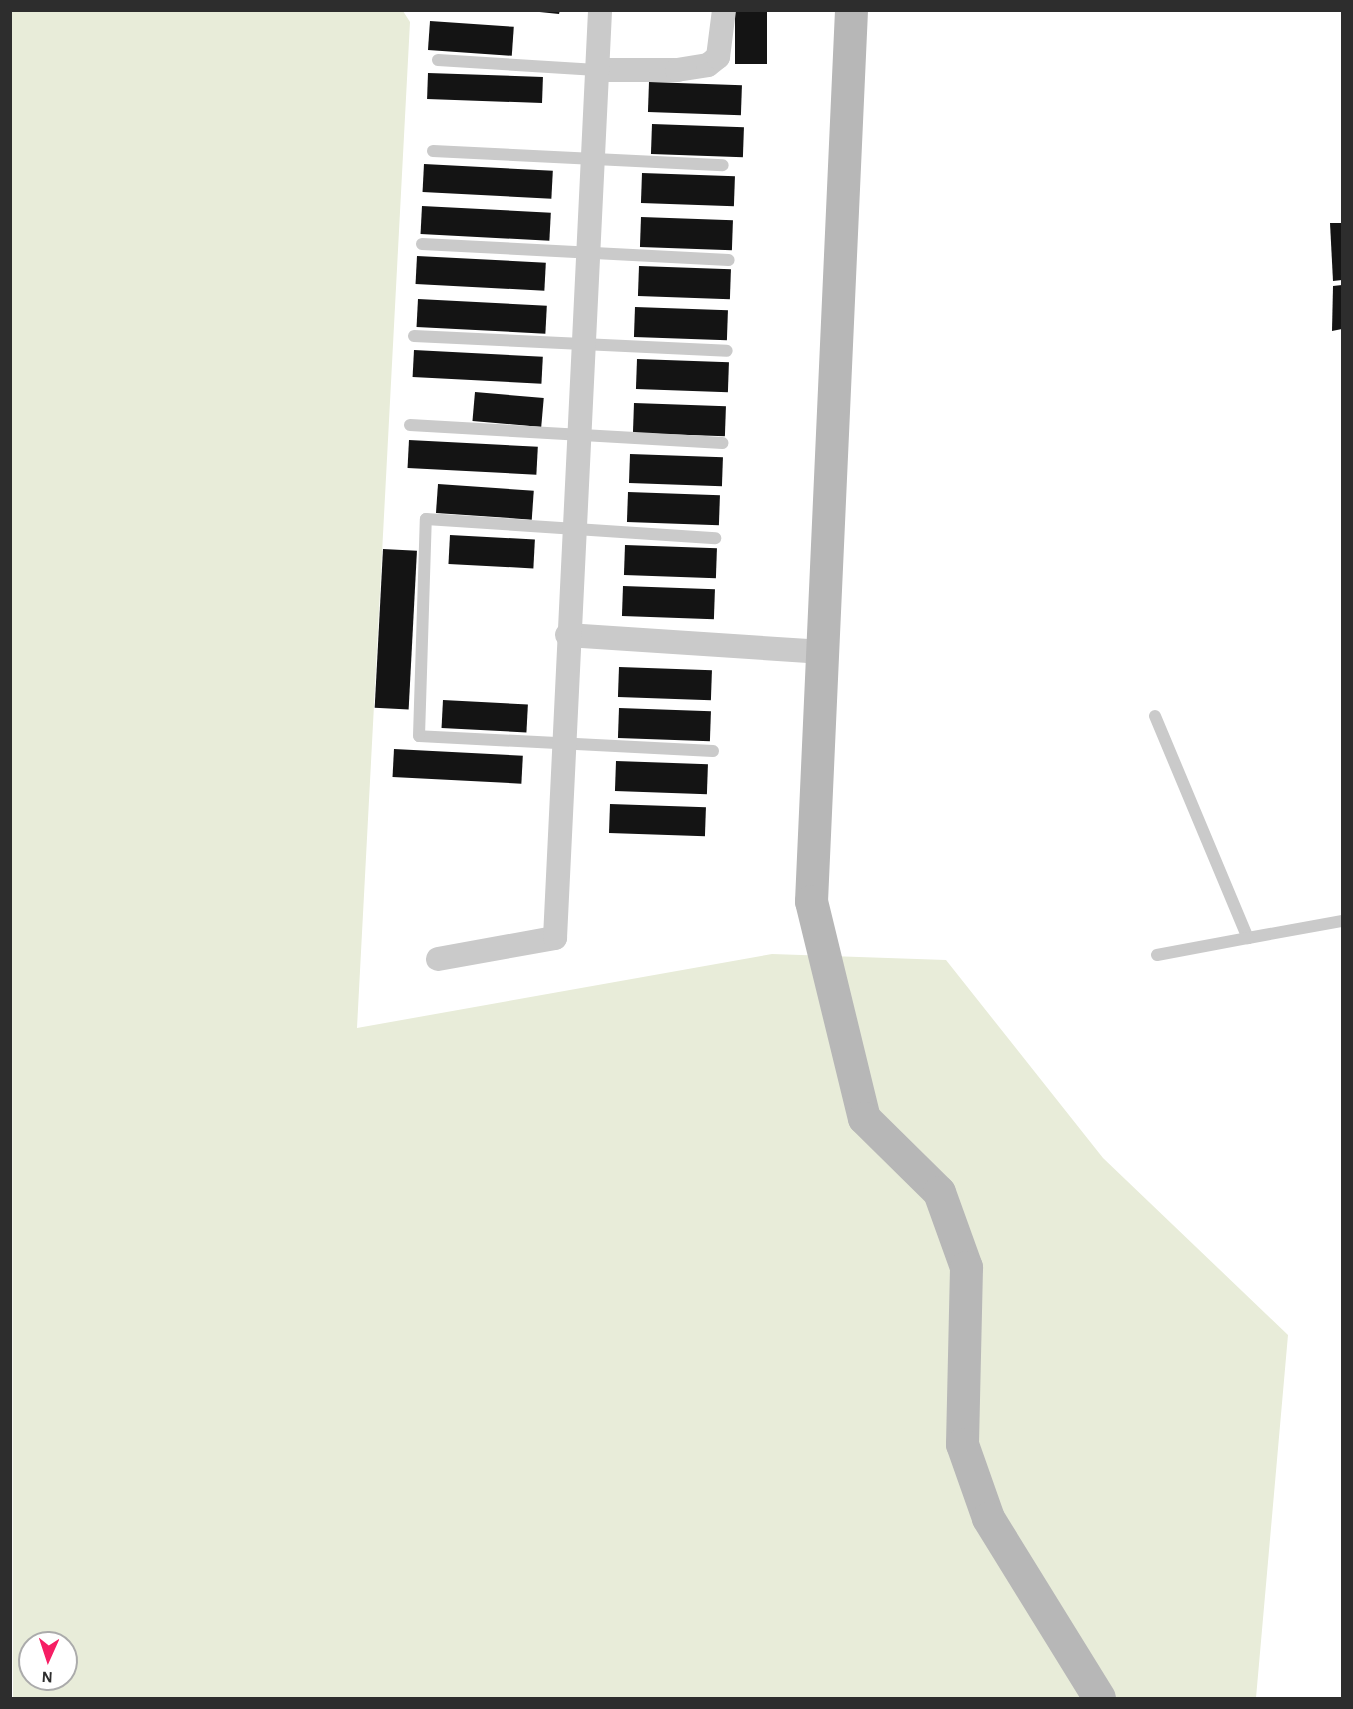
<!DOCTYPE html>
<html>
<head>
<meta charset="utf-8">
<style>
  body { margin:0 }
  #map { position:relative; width:1353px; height:1709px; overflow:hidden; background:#fff; font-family:"Alegreya Sans",sans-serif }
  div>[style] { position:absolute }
  .green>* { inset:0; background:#e8ecd9 }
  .building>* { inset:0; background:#141414; transform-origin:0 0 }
  .lane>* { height:12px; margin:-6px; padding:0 6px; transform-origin:6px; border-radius:6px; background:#cacaca }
  .street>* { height:24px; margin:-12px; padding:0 12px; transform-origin:12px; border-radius:12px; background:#cacaca }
  .secondary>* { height:33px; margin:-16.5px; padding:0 16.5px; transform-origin:16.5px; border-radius:16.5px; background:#b7b7b7 }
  span { translate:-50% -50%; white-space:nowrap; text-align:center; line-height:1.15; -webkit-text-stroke:6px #fff; paint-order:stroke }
  .frame { position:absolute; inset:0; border:12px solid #2d2d2d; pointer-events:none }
  .north { position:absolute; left:18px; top:1631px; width:60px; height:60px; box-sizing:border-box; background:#fff; border:2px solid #ababab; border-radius:50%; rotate:183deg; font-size:16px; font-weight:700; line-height:24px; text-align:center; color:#2d2d2d }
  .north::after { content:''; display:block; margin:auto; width:21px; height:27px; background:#f61e64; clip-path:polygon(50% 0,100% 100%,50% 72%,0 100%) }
</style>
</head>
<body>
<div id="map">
  <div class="green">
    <div style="clip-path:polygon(evenodd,11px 11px,403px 11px,410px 22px,357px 1028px,772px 954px,946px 960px,1103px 1158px,1288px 1335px,1256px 1698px,13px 1698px,11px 11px,30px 1643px,66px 1643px,66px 1679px,30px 1679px,30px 1643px)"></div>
  </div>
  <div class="building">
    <div style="clip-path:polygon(520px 10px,560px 10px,559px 14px)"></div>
    <div style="left:735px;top:10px;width:32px;height:54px"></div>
    <div style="left:430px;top:21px;width:84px;height:29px;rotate:4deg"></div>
    <div style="left:428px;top:73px;width:115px;height:26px;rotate:2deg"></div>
    <div style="left:649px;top:82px;width:93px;height:30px;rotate:2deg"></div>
    <div style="left:652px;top:124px;width:92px;height:30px;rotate:2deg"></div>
    <div style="left:424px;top:164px;width:129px;height:28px;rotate:3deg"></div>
    <div style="left:642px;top:173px;width:93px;height:30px;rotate:2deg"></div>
    <div style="left:422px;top:206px;width:129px;height:28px;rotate:3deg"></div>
    <div style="left:641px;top:217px;width:92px;height:30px;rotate:2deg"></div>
    <div style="clip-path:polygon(1330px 223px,1342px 223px,1342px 280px,1333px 281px)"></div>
    <div style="left:417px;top:256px;width:129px;height:28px;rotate:3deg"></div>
    <div style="left:639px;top:266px;width:92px;height:30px;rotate:2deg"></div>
    <div style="clip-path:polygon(1342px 285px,1342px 329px,1332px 331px,1333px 286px)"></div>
    <div style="left:418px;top:299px;width:129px;height:28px;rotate:3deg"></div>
    <div style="left:635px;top:307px;width:93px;height:30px;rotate:2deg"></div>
    <div style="left:414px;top:350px;width:129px;height:27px;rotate:3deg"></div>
    <div style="left:637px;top:359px;width:92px;height:30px;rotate:2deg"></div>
    <div style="left:475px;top:392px;width:69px;height:29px;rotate:5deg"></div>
    <div style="left:634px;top:403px;width:92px;height:30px;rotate:2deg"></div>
    <div style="left:409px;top:440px;width:129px;height:28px;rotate:3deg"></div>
    <div style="left:630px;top:454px;width:93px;height:29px;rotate:2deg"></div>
    <div style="left:438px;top:484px;width:96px;height:29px;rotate:4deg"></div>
    <div style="left:628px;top:492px;width:92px;height:30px;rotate:2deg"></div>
    <div style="left:450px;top:535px;width:85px;height:29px;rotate:3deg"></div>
    <div style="left:625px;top:545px;width:92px;height:30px;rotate:2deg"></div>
    <div style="left:383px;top:549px;width:34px;height:159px;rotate:3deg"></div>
    <div style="left:623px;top:586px;width:92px;height:30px;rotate:2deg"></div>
    <div style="left:619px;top:667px;width:93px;height:30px;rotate:2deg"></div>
    <div style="left:443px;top:700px;width:85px;height:28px;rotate:3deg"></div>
    <div style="left:619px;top:708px;width:92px;height:30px;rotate:2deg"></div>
    <div style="left:394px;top:749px;width:129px;height:28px;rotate:3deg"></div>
    <div style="left:616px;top:761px;width:92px;height:30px;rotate:2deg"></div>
    <div style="left:610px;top:804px;width:96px;height:29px;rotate:2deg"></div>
  </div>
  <div class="lane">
    <div style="left:438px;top:60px;width:159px;rotate:3.6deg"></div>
    <div style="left:433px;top:151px;width:290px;rotate:2.8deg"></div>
    <div style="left:422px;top:244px;width:307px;rotate:3deg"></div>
    <div style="left:414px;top:336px;width:313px;rotate:2.7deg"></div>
    <div style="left:410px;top:425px;width:313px;rotate:3.3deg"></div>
    <div style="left:1155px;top:716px;width:241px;rotate:67.3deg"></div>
    <div style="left:1248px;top:938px;width:96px;rotate:-10.3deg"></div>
    <div style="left:713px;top:751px;width:294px;rotate:-177.1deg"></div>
    <div style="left:419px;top:736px;width:217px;rotate:-88.2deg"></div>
    <div style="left:426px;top:519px;width:290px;rotate:3.8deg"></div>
    <div style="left:1157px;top:955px;width:93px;rotate:-10.6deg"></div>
  </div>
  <div class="street">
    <div style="left:597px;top:70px;width:80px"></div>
    <div style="left:677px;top:70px;width:31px;rotate:-9deg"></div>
    <div style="left:708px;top:65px;width:13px;rotate:-39deg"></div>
    <div style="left:718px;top:57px;width:47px;rotate:-82.7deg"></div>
    <div style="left:567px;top:635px;width:257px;rotate:3.8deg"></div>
    <div style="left:438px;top:959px;width:119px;rotate:-10.2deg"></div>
    <div style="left:555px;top:938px;width:929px;rotate:-87.22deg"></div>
  </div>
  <div class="secondary">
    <div style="left:851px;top:10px;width:892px;rotate:92.57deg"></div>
    <div style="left:811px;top:901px;width:223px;rotate:76.3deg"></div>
    <div style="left:864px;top:1118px;width:105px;rotate:44.6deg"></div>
    <div style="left:939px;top:1192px;width:80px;rotate:70.2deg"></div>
    <div style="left:966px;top:1267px;width:177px;rotate:91.3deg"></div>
    <div style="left:962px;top:1444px;width:78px;rotate:70.6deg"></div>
    <div style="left:988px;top:1518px;width:211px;rotate:58.3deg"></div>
  </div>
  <div class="frame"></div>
  <div class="north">N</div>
</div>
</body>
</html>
